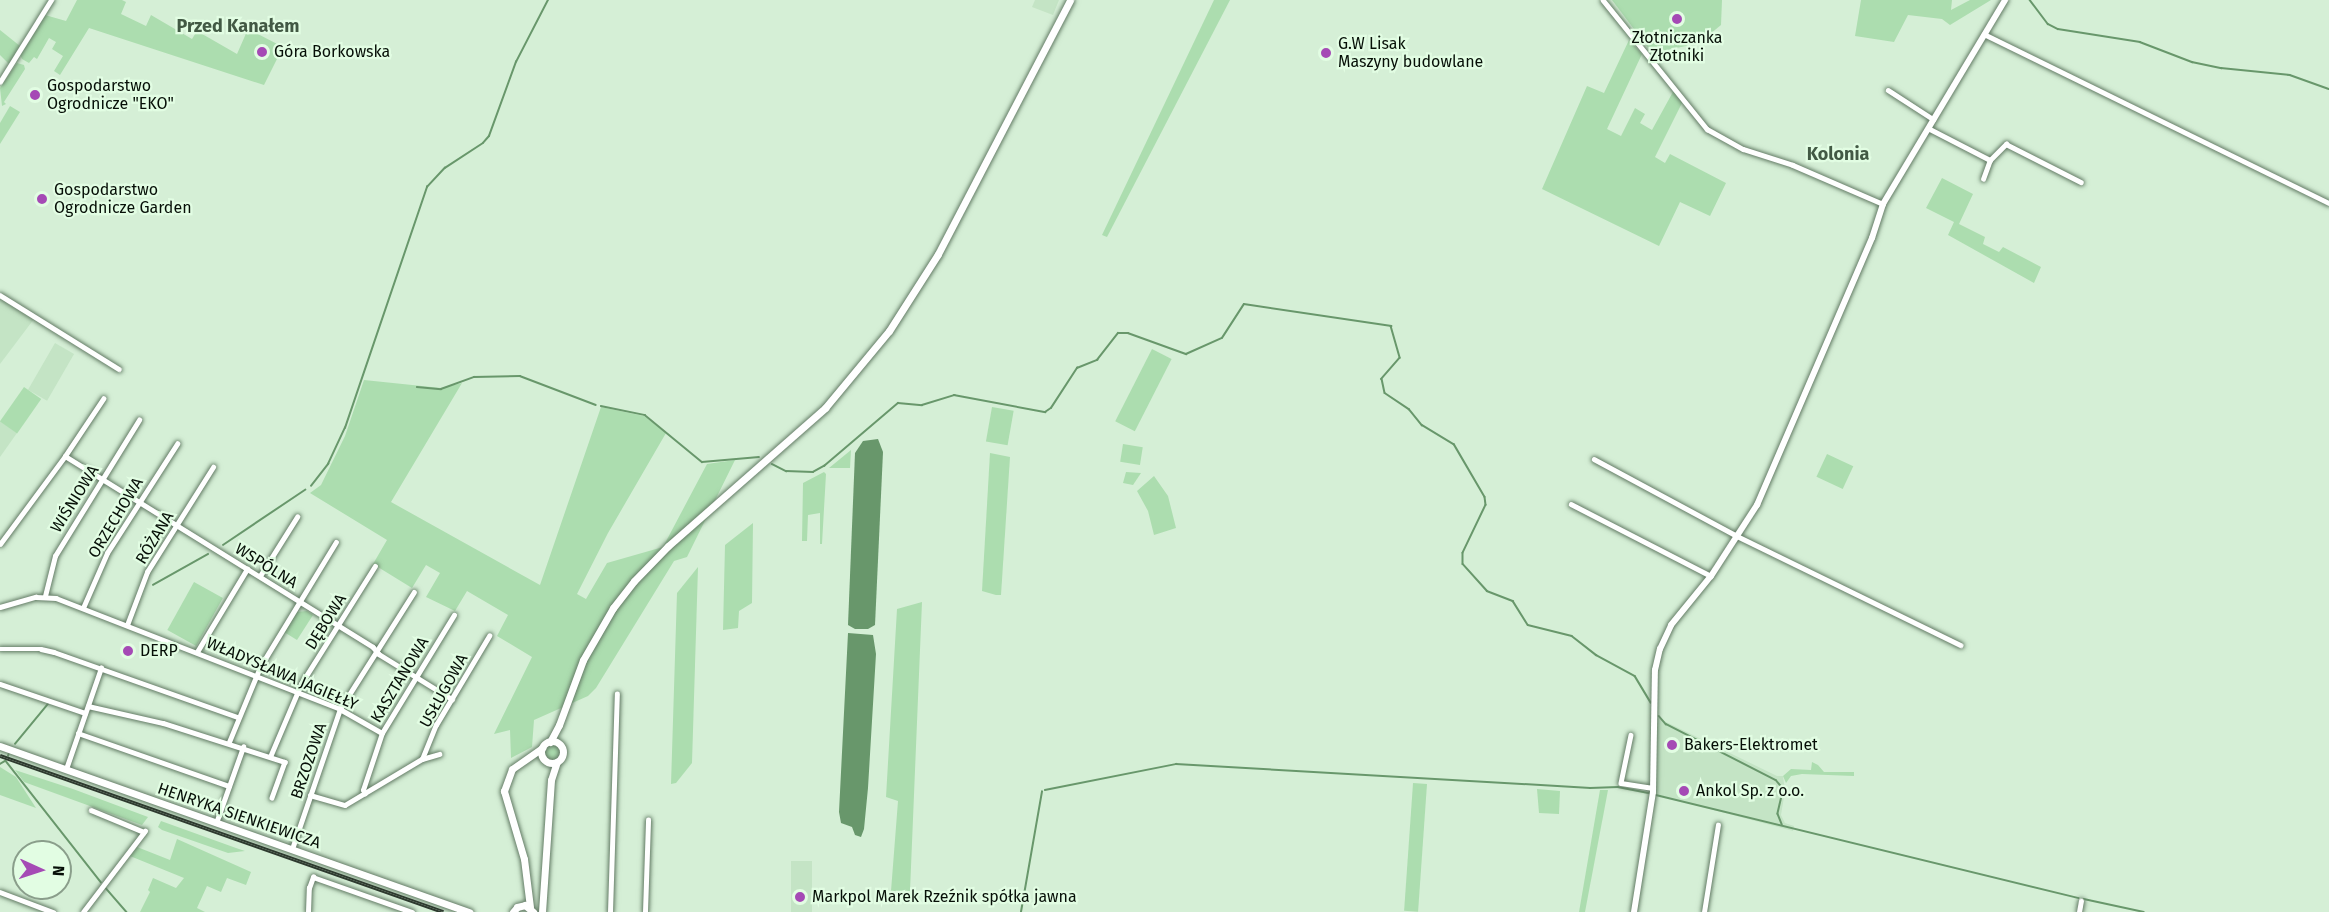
<!DOCTYPE html>
<html>
<head>
<meta charset="utf-8">
<style>
  body { margin:0 }
  #map { position:relative; width:2329px; height:912px; overflow:hidden; background:#d5efd6; font-family:"Fira Sans",sans-serif }
  div>[style] { position:absolute }
  .built>* { inset:0; background:#c4e4c5; transform-origin:0 0 }
  .green>* { inset:0; background:#acddaf; transform-origin:0 0 }
  .round { border-radius:50% }
  .water>* { inset:0; background:#68976b }
  .stream>* { height:1.5px; margin:-0.75px; padding:0 0.75px; transform-origin:0.75px; border-radius:0.75px; background:#68976b }
  .roads { filter:drop-shadow(0 0 2px #637b65) drop-shadow(0 0 2px #637b65) }
  .minor>* { height:4.5px; margin:-2.25px; padding:0 2.25px; transform-origin:2.25px; border-radius:2.25px; background:#fff }
  .tertiary>* { height:6px; margin:-3px; padding:0 3px; transform-origin:3px; border-radius:3px; background:#fff }
  .secondary>* { height:7px; margin:-3.5px; padding:0 3.5px; transform-origin:3.5px; border-radius:3.5px; background:#fff }
  .secondary>.ring { margin:-3.5px; padding:0; box-sizing:content-box; background:none; border:7px solid #fff; border-radius:50% }
  .rail>* { height:4px; margin-top:-2px; transform-origin:0; background:repeating-linear-gradient(90deg,#e2fde3 0 4.5px,#2e3a2f 0 9px); box-sizing:border-box; border-block:2px solid #2e3a2f }
  .dots>* { width:16px; height:16px; translate:-50% -50%; box-sizing:border-box; border:3px solid #e2fde3; border-radius:50% }
  span { translate:-50% -50%; white-space:nowrap; text-align:center; line-height:1.15; -webkit-text-stroke:4.5px #e2fde3; paint-order:stroke }
  .poi-label { font-size:16px; color:#060f07 }
  .left { translate:0 -50%; text-align:left }
  .street-label { font-size:16px; color:#060f07 }
  .neighbourhood-label { font-size:18px; color:#425944; font-weight:700 }
  .north { position:absolute; left:12px; top:840px; width:60px; height:60px; box-sizing:border-box; background:#e2fde3; border:2px solid #8a9e8b; border-radius:50%; rotate:93deg; font-size:16px; font-weight:700; line-height:24px; text-align:center; color:#060f07 }
  .north::after { content:''; display:block; margin:auto; width:21px; height:27px; background:#a54ab5; clip-path:polygon(50% 0,100% 100%,50% 72%,0 100%) }
</style>
</head>
<body>
<div id="map">
  <div class="built">
    <div style="clip-path:polygon(1035px 0,1059px 0,1053px 15px,1032px 7px)"></div>
    <div style="clip-path:polygon(0 298px,34px 319px,0 364px)"></div>
    <div style="left:55px;top:343px;width:22px;height:54px;rotate:30deg"></div>
    <div style="clip-path:polygon(0 421px,17px 433px,0 457px)"></div>
    <div style="clip-path:polygon(1658px 718px,1777px 776px,1783px 776px,1785px 791px,1781px 815px,1785px 823px,1794px 826px,1793px 831px,1649px 793px)"></div>
    <div style="left:791px;top:861px;width:21px;height:51px"></div>
  </div>
  <div class="green">
    <div style="clip-path:polygon(77px 0,122px 0,126px 2px,121px 14px,146px 26px,151px 15px,192px 39px,197px 31px,237px 54px,248px 29px,283px 47px,264px 85px,89px 28px,60px 75px,54px 71px,63px 56px,52px 49px,56px 42px,49px 38px,37px 59px,34px 57px,29px 63px,22px 59px,20px 54px,45px 15px,66px 21px)"></div>
    <div style="clip-path:polygon(1214px 0,1230px 0,1107px 237px,1102px 235px)"></div>
    <div style="clip-path:polygon(1612px 0,1722px 0,1721px 25px,1710px 34px,1686px 46px,1652px 53px)"></div>
    <div style="clip-path:polygon(1861px 0,1952px 0,1951px 10px,1970px 0,1991px 0,1950px 25px,1942px 19px,1908px 15px,1894px 42px,1855px 36px)"></div>
    <div style="clip-path:polygon(0 30px,20px 46px,9px 64px,0 55px)"></div>
    <div style="clip-path:polygon(1629px 40px,1642px 54px,1607px 129px,1621px 136px,1635px 108px,1645px 114px,1640px 123px,1652px 130px,1674px 90px,1683px 101px,1655px 157px,1665px 163px,1670px 154px,1726px 183px,1710px 216px,1680px 202px,1659px 246px,1542px 189px,1587px 86px,1604px 93px)"></div>
    <div style="clip-path:polygon(17px 63px,24px 65px,25px 69px,4px 102px,6px 104px,2px 106px,0 88px)"></div>
    <div style="clip-path:polygon(10px 106px,20px 112px,0 144px,0 123px)"></div>
    <div style="clip-path:polygon(1942px 178px,1973px 194px,1959px 224px,1985px 237px,1983px 244px,1999px 252px,2003px 247px,2041px 267px,2034px 283px,1948px 235px,1954px 222px,1926px 208px)"></div>
    <div style="left:1152px;top:349px;width:22px;height:81px;rotate:27deg"></div>
    <div style="clip-path:polygon(364px 380px,441px 388px,462px 383px,391px 502px,540px 585px,601px 407px,644px 416px,666px 433px,608px 533px,577px 594px,586px 599px,607px 563px,663px 547px,707px 464px,735px 460px,687px 557px,674px 561px,596px 688px,588px 696px,534px 720px,532px 747px,511px 758px,510px 730px,494px 734px,532px 657px,497px 636px,508px 615px,467px 591px,455px 611px,426px 597px,440px 573px,426px 565px,412px 588px,373px 564px,387px 540px,310px 493px,321px 485px,345px 436px)"></div>
    <div style="left:24px;top:387px;width:21px;height:42px;rotate:35deg"></div>
    <div style="left:992px;top:407px;width:22px;height:35px;rotate:10deg"></div>
    <div style="left:1123px;top:444px;width:20px;height:18px;rotate:9deg"></div>
    <div style="clip-path:polygon(851px 450px,850px 468px,829px 468px)"></div>
    <div style="clip-path:polygon(990px 453px,1010px 457px,1001px 595px,996px 595px,982px 591px)"></div>
    <div style="left:1827px;top:454px;width:29px;height:25px;rotate:25deg"></div>
    <div style="clip-path:polygon(824px 472px,826px 474px,822px 544px,820px 544px,820px 513px,808px 515px,807px 541px,802px 541px,803px 483px)"></div>
    <div style="clip-path:polygon(1126px 472px,1141px 473px,1133px 485px,1123px 483px)"></div>
    <div style="clip-path:polygon(1154px 476px,1168px 496px,1176px 528px,1154px 535px,1148px 511px,1137px 491px)"></div>
    <div style="clip-path:polygon(753px 523px,752px 603px,739px 611px,738px 628px,723px 630px,725px 545px)"></div>
    <div style="clip-path:polygon(698px 567px,692px 763px,676px 783px,671px 784px,677px 593px)"></div>
    <div style="left:194px;top:582px;width:33px;height:55px;rotate:29deg"></div>
    <div style="clip-path:polygon(922px 602px,910px 891px,891px 891px,898px 801px,886px 797px,897px 609px)"></div>
    <div style="clip-path:polygon(307px 611px,313px 615px,297px 640px,284px 632px,296px 612px)"></div>
    <div class="round" style="left:544px;top:744px;width:16px;height:16px"></div>
    <div style="clip-path:polygon(1812px 762px,1818px 765px,1824px 772px,1854px 772px,1854px 776px,1802px 774px,1791px 776px,1786px 783px,1783px 776px,1791px 769px,1811px 770px)"></div>
    <div style="clip-path:polygon(0 767px,16px 777px,36px 808px,0 795px)"></div>
    <div style="clip-path:polygon(15px 770px,73px 789px,148px 817px,142px 825px,24px 782px)"></div>
    <div style="left:1427px;top:784px;width:128px;height:14px;rotate:94deg"></div>
    <div style="clip-path:polygon(1537px 789px,1560px 791px,1559px 814px,1539px 813px)"></div>
    <div style="clip-path:polygon(1600px 790px,1608px 790px,1585px 912px,1579px 912px)"></div>
    <div style="clip-path:polygon(161px 821px,236px 848px,245px 851px,228px 853px,162px 830px,158px 827px)"></div>
    <div style="clip-path:polygon(177px 839px,251px 872px,246px 885px,227px 878px,221px 892px,207px 886px,197px 908px,205px 912px,140px 912px,150px 892px,148px 890px,153px 878px,176px 888px,184px 878px,130px 856px,137px 847px,170px 860px)"></div>
  </div>
  <div class="water">
    <div style="clip-path:polygon(878px 439px,883px 452px,875px 625px,868px 629px,855px 629px,848px 625px,855px 453px,863px 441px)"></div>
    <div style="clip-path:polygon(848px 633px,873px 635px,876px 654px,868px 788px,864px 829px,861px 837px,855px 835px,852px 827px,841px 823px,839px 812px)"></div>
  </div>
  <div class="stream">
    <div style="left:2030px;top:0;width:30px;rotate:53deg"></div>
    <div style="left:2048px;top:24px;width:11px;rotate:27deg"></div>
    <div style="left:2058px;top:29px;width:83px;rotate:9deg"></div>
    <div style="left:2140px;top:42px;width:56px;rotate:21deg"></div>
    <div style="left:2192px;top:62px;width:30px;rotate:12deg"></div>
    <div style="left:2221px;top:68px;width:69px;rotate:5.8deg"></div>
    <div style="left:2290px;top:75px;width:41px;rotate:19.7deg"></div>
    <div style="left:417px;top:387px;width:24px;rotate:5deg"></div>
    <div style="left:441px;top:389px;width:35px;rotate:-20deg"></div>
    <div style="left:474px;top:377px;width:46px;rotate:-1.2deg"></div>
    <div style="left:520px;top:376px;width:81px;rotate:20.9deg"></div>
    <div style="left:601px;top:406px;width:45px;rotate:11.6deg"></div>
    <div style="left:645px;top:415px;width:74px;rotate:39.5deg"></div>
    <div style="left:702px;top:462px;width:57px;rotate:-5deg"></div>
    <div style="left:772px;top:464px;width:16px;rotate:27deg"></div>
    <div style="left:786px;top:471px;width:27px;rotate:2deg"></div>
    <div style="left:813px;top:472px;width:13px;rotate:-29deg"></div>
    <div style="left:824px;top:466px;width:97px;rotate:-40.4deg"></div>
    <div style="left:898px;top:403px;width:24px;rotate:5deg"></div>
    <div style="left:922px;top:405px;width:34px;rotate:-17deg"></div>
    <div style="left:954px;top:395px;width:93px;rotate:10.6deg"></div>
    <div style="left:1045px;top:412px;width:7px;rotate:-34deg"></div>
    <div style="left:1051px;top:408px;width:48px;rotate:-57deg"></div>
    <div style="left:1077px;top:368px;width:22px;rotate:-22deg"></div>
    <div style="left:1097px;top:360px;width:34px;rotate:-52deg"></div>
    <div style="left:1118px;top:333px;width:10px"></div>
    <div style="left:1128px;top:333px;width:62px;rotate:19.9deg"></div>
    <div style="left:1186px;top:354px;width:39px;rotate:-24deg"></div>
    <div style="left:1222px;top:338px;width:40px;rotate:-57.1deg"></div>
    <div style="left:1244px;top:304px;width:149px;rotate:8.5deg"></div>
    <div style="left:1391px;top:326px;width:33px;rotate:74deg"></div>
    <div style="left:1400px;top:358px;width:28px;rotate:131deg"></div>
    <div style="left:1382px;top:379px;width:14px;rotate:78deg"></div>
    <div style="left:1385px;top:393px;width:29px;rotate:34deg"></div>
    <div style="left:1409px;top:409px;width:21px;rotate:51deg"></div>
    <div style="left:1422px;top:425px;width:37px;rotate:31deg"></div>
    <div style="left:1454px;top:444px;width:61px;rotate:59.7deg"></div>
    <div style="left:1485px;top:497px;width:8px;rotate:83deg"></div>
    <div style="left:1486px;top:505px;width:53px;rotate:115.6deg"></div>
    <div style="left:1463px;top:553px;width:11px;rotate:90deg"></div>
    <div style="left:1463px;top:564px;width:36px;rotate:48deg"></div>
    <div style="left:1487px;top:591px;width:28px;rotate:21deg"></div>
    <div style="left:1513px;top:601px;width:28px;rotate:58deg"></div>
    <div style="left:1528px;top:625px;width:45px;rotate:14deg"></div>
    <div style="left:1572px;top:636px;width:31px;rotate:38deg"></div>
    <div style="left:1596px;top:655px;width:44px;rotate:28.3deg"></div>
    <div style="left:1635px;top:676px;width:31px;rotate:59deg"></div>
    <div style="left:311px;top:486px;width:28px;rotate:-52deg"></div>
    <div style="left:328px;top:464px;width:40px;rotate:-65deg"></div>
    <div style="left:345px;top:428px;width:255px;rotate:-71.2deg"></div>
    <div style="left:427px;top:187px;width:26px;rotate:-47deg"></div>
    <div style="left:445px;top:168px;width:45px;rotate:-33.3deg"></div>
    <div style="left:483px;top:143px;width:9px;rotate:-49deg"></div>
    <div style="left:489px;top:136px;width:79px;rotate:-70deg"></div>
    <div style="left:516px;top:62px;width:70px;rotate:-62.7deg"></div>
    <div style="left:223px;top:545px;width:99px;rotate:-33.9deg"></div>
    <div style="left:153px;top:585px;width:63px;rotate:-29.4deg"></div>
    <div style="left:1659px;top:716px;width:11px;rotate:49deg"></div>
    <div style="left:1666px;top:724px;width:123px;rotate:27deg"></div>
    <div style="left:1776px;top:780px;width:8px;rotate:50deg"></div>
    <div style="left:1781px;top:786px;width:10px;rotate:84deg"></div>
    <div style="left:1782px;top:796px;width:18px;rotate:103deg"></div>
    <div style="left:1778px;top:814px;width:11px;rotate:68deg"></div>
    <div style="left:15px;top:744px;width:52px;rotate:-50.5deg"></div>
    <div style="left:8px;top:756px;width:3px;rotate:-72deg"></div>
    <div style="left:6px;top:761px;width:154px;rotate:51.9deg"></div>
    <div style="left:0;top:764px;width:6px;rotate:-31deg"></div>
    <div style="left:1045px;top:790px;width:134px;rotate:-11.2deg"></div>
    <div style="left:1176px;top:764px;width:415px;rotate:3.3deg"></div>
    <div style="left:1590px;top:788px;width:28px;rotate:-2deg"></div>
    <div style="left:1618px;top:787px;width:32px;rotate:11deg"></div>
    <div style="left:1656px;top:795px;width:435px;rotate:13.7deg"></div>
    <div style="left:105px;top:887px;width:33px;rotate:49deg"></div>
    <div style="left:2084px;top:899px;width:61px;rotate:12.2deg"></div>
    <div style="left:1021px;top:912px;width:122px;rotate:-80.1deg"></div>
  </div>
  <div class="roads">
    <div class="minor">
      <div style="left:1603px;top:0;width:166px;rotate:51.1deg"></div>
      <div style="left:1707px;top:129px;width:41px;rotate:29.1deg"></div>
      <div style="left:1743px;top:149px;width:52px;rotate:17.7deg"></div>
      <div style="left:1793px;top:165px;width:98px;rotate:23.4deg"></div>
      <div style="left:1984px;top:34px;width:384px;rotate:26.1deg"></div>
      <div style="left:0;top:82px;width:97px;rotate:-58.1deg"></div>
      <div style="left:1888px;top:90px;width:54px;rotate:32.8deg"></div>
      <div style="left:1928px;top:128px;width:70px;rotate:27.3deg"></div>
      <div style="left:1990px;top:160px;width:23px;rotate:-45deg"></div>
      <div style="left:2006px;top:144px;width:84px;rotate:26.9deg"></div>
      <div style="left:1983px;top:179px;width:20px;rotate:-70deg"></div>
      <div style="left:0;top:295px;width:140px;rotate:31.9deg"></div>
      <div style="left:65px;top:456px;width:362px;rotate:31.8deg"></div>
      <div style="left:373px;top:647px;width:9px;rotate:49deg"></div>
      <div style="left:379px;top:654px;width:86px;rotate:31.7deg"></div>
      <div style="left:1594px;top:459px;width:160px;rotate:28.3deg"></div>
      <div style="left:1735px;top:535px;width:251px;rotate:26deg"></div>
      <div style="left:1571px;top:504px;width:157px;rotate:27.2deg"></div>
      <div style="left:0;top:544px;width:109px;rotate:-53.5deg"></div>
      <div style="left:65px;top:456px;width:69px;rotate:-56.3deg"></div>
      <div style="left:260px;top:576px;width:70px;rotate:-57.9deg"></div>
      <div style="left:45px;top:596px;width:41px;rotate:-76deg"></div>
      <div style="left:55px;top:556px;width:160px;rotate:-58.3deg"></div>
      <div style="left:0;top:607px;width:37px;rotate:-16deg"></div>
      <div style="left:36px;top:597px;width:20px;rotate:3deg"></div>
      <div style="left:56px;top:598px;width:305px;rotate:21.3deg"></div>
      <div style="left:340px;top:709px;width:48px;rotate:29.7deg"></div>
      <div style="left:83px;top:608px;width:60px;rotate:-66.4deg"></div>
      <div style="left:107px;top:553px;width:130px;rotate:-57.3deg"></div>
      <div style="left:127px;top:625px;width:57px;rotate:-69.3deg"></div>
      <div style="left:147px;top:572px;width:124px;rotate:-57.8deg"></div>
      <div style="left:0;top:649px;width:41px"></div>
      <div style="left:41px;top:649px;width:13px;rotate:13deg"></div>
      <div style="left:54px;top:652px;width:195px;rotate:19.5deg"></div>
      <div style="left:197px;top:652px;width:97px;rotate:-58.9deg"></div>
      <div style="left:0;top:684px;width:90px;rotate:18.8deg"></div>
      <div style="left:88px;top:706px;width:77px;rotate:12.8deg"></div>
      <div style="left:163px;top:723px;width:128px;rotate:17.7deg"></div>
      <div style="left:285px;top:762px;width:38px;rotate:110deg"></div>
      <div style="left:78px;top:733px;width:160px;rotate:19.3deg"></div>
      <div style="left:1631px;top:735px;width:49px;rotate:101.8deg"></div>
      <div style="left:1621px;top:783px;width:32px;rotate:9deg"></div>
      <div style="left:229px;top:742px;width:81px;rotate:-67.5deg"></div>
      <div style="left:260px;top:667px;width:146px;rotate:-58.7deg"></div>
      <div style="left:270px;top:757px;width:79px;rotate:-67deg"></div>
      <div style="left:301px;top:684px;width:139px;rotate:-57.9deg"></div>
      <div style="left:422px;top:759px;width:37px;rotate:-68deg"></div>
      <div style="left:436px;top:725px;width:104px;rotate:-59.2deg"></div>
      <div style="left:66px;top:769px;width:107px;rotate:-70.9deg"></div>
      <div style="left:365px;top:794px;width:4px;rotate:-117deg"></div>
      <div style="left:363px;top:790px;width:60px;rotate:-71.6deg"></div>
      <div style="left:382px;top:733px;width:138px;rotate:-58.6deg"></div>
      <div style="left:310px;top:795px;width:36px;rotate:16deg"></div>
      <div style="left:345px;top:805px;width:90px;rotate:-30.9deg"></div>
      <div style="left:422px;top:759px;width:18px;rotate:-16deg"></div>
      <div style="left:91px;top:810px;width:57px;rotate:22.5deg"></div>
      <div style="left:216px;top:823px;width:81px;rotate:-70.4deg"></div>
      <div style="left:292px;top:849px;width:148px;rotate:-71.1deg"></div>
      <div style="left:340px;top:709px;width:138px;rotate:-57.7deg"></div>
      <div style="left:0;top:892px;width:57px;rotate:20.7deg"></div>
      <div style="left:83px;top:912px;width:102px;rotate:-52.6deg"></div>
      <div style="left:308px;top:912px;width:24px;rotate:-88deg"></div>
      <div style="left:309px;top:888px;width:12px;rotate:-70deg"></div>
      <div style="left:313px;top:877px;width:105px;rotate:19.5deg"></div>
      <div style="left:610px;top:912px;width:218px;rotate:-88.2deg"></div>
      <div style="left:645px;top:912px;width:92px;rotate:-88.1deg"></div>
      <div style="left:1704px;top:912px;width:88px;rotate:-80.9deg"></div>
      <div style="left:2079px;top:912px;width:11px;rotate:-80deg"></div>
    </div>
    <div class="tertiary">
      <div style="left:1634px;top:912px;width:121px;rotate:-81deg"></div>
      <div style="left:1653px;top:792px;width:122px;rotate:-89.1deg"></div>
      <div style="left:1655px;top:670px;width:22px;rotate:-77deg"></div>
      <div style="left:1660px;top:649px;width:26px;rotate:-65deg"></div>
      <div style="left:1671px;top:625px;width:63px;rotate:-50.8deg"></div>
      <div style="left:1711px;top:576px;width:85px;rotate:-57.1deg"></div>
      <div style="left:1757px;top:505px;width:291px;rotate:-66.7deg"></div>
      <div style="left:1872px;top:238px;width:36px;rotate:-72deg"></div>
      <div style="left:1883px;top:204px;width:238px;rotate:-59.1deg"></div>
    </div>
    <div class="secondary">
      <div class="ring" style="left:541px;top:741px;width:15px;height:15px"></div>
      <div style="left:550px;top:742px;width:19px;rotate:-62deg"></div>
      <div style="left:559px;top:725px;width:69px;rotate:-69.7deg"></div>
      <div style="left:583px;top:660px;width:60px;rotate:-60deg"></div>
      <div style="left:613px;top:608px;width:34px;rotate:-52deg"></div>
      <div style="left:634px;top:581px;width:49px;rotate:-45.8deg"></div>
      <div style="left:668px;top:546px;width:209px;rotate:-41.3deg"></div>
      <div style="left:825px;top:408px;width:100px;rotate:-50.3deg"></div>
      <div style="left:889px;top:331px;width:91px;rotate:-57.5deg"></div>
      <div style="left:938px;top:254px;width:286px;rotate:-62.5deg"></div>
      <div style="left:0;top:746px;width:498px;rotate:19.5deg"></div>
      <div style="left:530px;top:907px;width:48px;rotate:-97.1deg"></div>
      <div style="left:524px;top:859px;width:71px;rotate:-106.4deg"></div>
      <div style="left:504px;top:791px;width:23px;rotate:-70deg"></div>
      <div style="left:512px;top:769px;width:37px;rotate:-35deg"></div>
      <div style="left:513px;top:912px;width:6px;rotate:-51deg"></div>
      <div style="left:517px;top:907px;width:8px;rotate:-14deg"></div>
      <div style="left:525px;top:905px;width:11px;rotate:41deg"></div>
      <div style="left:542px;top:912px;width:132px;rotate:-86.1deg"></div>
      <div style="left:551px;top:780px;width:19px;rotate:-72deg"></div>
    </div>
  </div>
  <div class="rail">
    <div style="left:0;top:756px;width:470px;rotate:19.4deg"></div>
  </div>
  <div class="dots">
    <div style="left:1677px;top:19px;background:#a54ab5"></div>
    <div style="left:262px;top:52px;background:#a54ab5"></div>
    <div style="left:1326px;top:53px;background:#a54ab5"></div>
    <div style="left:35px;top:95px;background:#a54ab5"></div>
    <div style="left:42px;top:199px;background:#a54ab5"></div>
    <div style="left:128px;top:651px;background:#a54ab5"></div>
    <div style="left:1672px;top:745px;background:#a54ab5"></div>
    <div style="left:1684px;top:791px;background:#a54ab5"></div>
    <div style="left:800px;top:897px;background:#a54ab5"></div>
  </div>
  <div class="poi-label">
    <span style="left:1677px;top:47px">Złotniczanka<br>Złotniki</span>
    <span class="left" style="left:1338px;top:53px">G.W Lisak<br>Maszyny budowlane</span>
    <span class="left" style="left:274px;top:52px">Góra Borkowska</span>
    <span class="left" style="left:47px;top:95px">Gospodarstwo<br>Ogrodnicze "EKO"</span>
    <span class="left" style="left:54px;top:199px">Gospodarstwo<br>Ogrodnicze Garden</span>
    <span class="left" style="left:140px;top:651px">DERP</span>
    <span class="left" style="left:1684px;top:745px">Bakers-Elektromet</span>
    <span class="left" style="left:1696px;top:791px">Ankol Sp. z o.o.</span>
    <span class="left" style="left:812px;top:897px">Markpol Marek Rzeźnik spółka jawna</span>
  </div>
  <div class="street-label">
    <span style="left:75px;top:499px;rotate:-58deg">WIŚNIOWA</span>
    <span style="left:116px;top:518px;rotate:-59deg">ORZECHOWA</span>
    <span style="left:155px;top:538px;rotate:-59deg">RÓŻANA</span>
    <span style="left:266px;top:566px;rotate:32deg">WSPÓLNA</span>
    <span style="left:326px;top:622px;rotate:-58deg">DĘBOWA</span>
    <span style="left:282px;top:674px;rotate:23deg">WŁADYSŁAWA JAGIEŁŁY</span>
    <span style="left:400px;top:680px;rotate:-59deg">KASZTANOWA</span>
    <span style="left:444px;top:691px;rotate:-61deg">USŁUGOWA</span>
    <span style="left:309px;top:761px;rotate:-71deg">BRZOZOWA</span>
    <span style="left:239px;top:816px;rotate:19deg">HENRYKA SIENKIEWICZA</span>
  </div>
  <div class="neighbourhood-label">
    <span style="left:238px;top:26px">Przed Kanałem</span>
    <span style="left:1838px;top:154px">Kolonia</span>
  </div>
  <div class="north">N</div>
</div>
</body>
</html>
